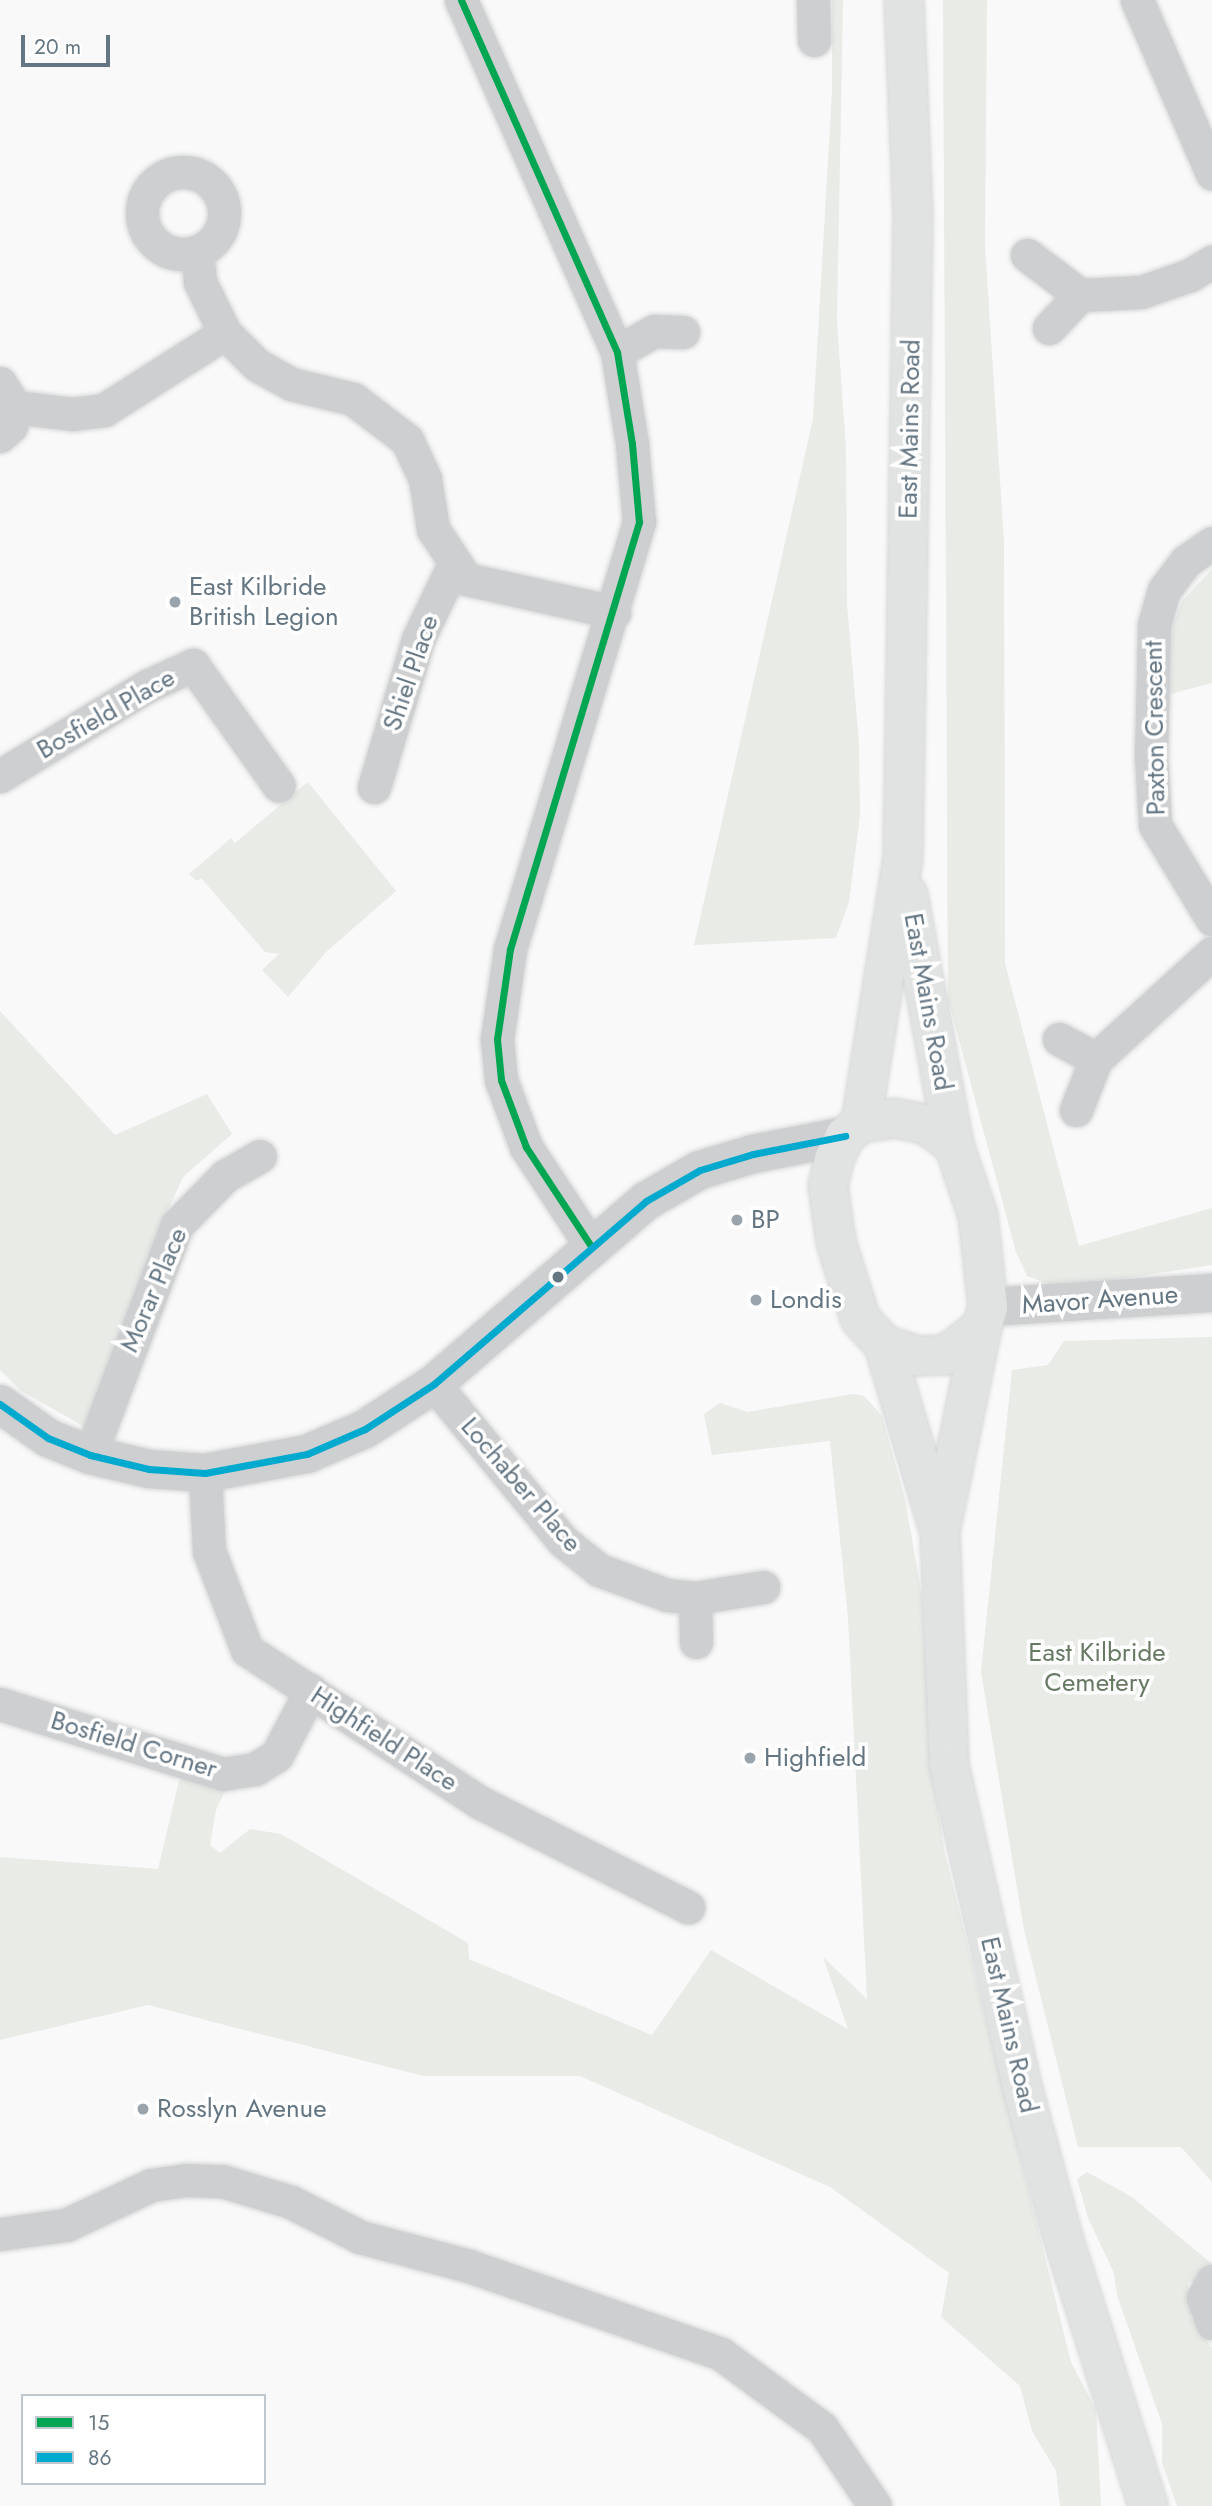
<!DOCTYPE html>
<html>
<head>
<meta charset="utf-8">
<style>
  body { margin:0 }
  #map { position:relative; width:1212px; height:2506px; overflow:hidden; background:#f9f9f9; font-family:Jost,sans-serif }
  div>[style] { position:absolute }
  .green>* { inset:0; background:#e8ebe6 }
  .roads { filter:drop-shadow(0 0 2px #d5d6d7) drop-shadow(0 0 2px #d5d6d7) }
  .minor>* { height:33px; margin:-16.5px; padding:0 16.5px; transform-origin:16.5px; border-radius:16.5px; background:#cecfd0 }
  .minor>.ring { margin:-16.5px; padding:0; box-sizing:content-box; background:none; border:33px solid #cecfd0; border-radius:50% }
  .tertiary>* { height:38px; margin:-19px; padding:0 19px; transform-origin:19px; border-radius:19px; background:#cecfd0 }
  .secondary>* { height:38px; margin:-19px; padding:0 19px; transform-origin:19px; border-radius:19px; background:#e1e2e2 }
  .bus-1>* { height:7px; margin:-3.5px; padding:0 3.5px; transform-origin:3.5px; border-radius:3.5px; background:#00a651 }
  .bus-2>* { height:7px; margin:-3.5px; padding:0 3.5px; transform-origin:3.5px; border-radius:3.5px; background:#00a9ce }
  .dots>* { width:19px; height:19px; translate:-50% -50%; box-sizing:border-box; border:4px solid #fff; border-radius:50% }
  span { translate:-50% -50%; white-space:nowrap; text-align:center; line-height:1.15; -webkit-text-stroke:7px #fff; paint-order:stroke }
  .street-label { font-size:26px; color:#657683 }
  .poi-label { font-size:26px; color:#657683 }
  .left { translate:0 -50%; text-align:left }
  .park-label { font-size:26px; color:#687a64 }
  .legend { position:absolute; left:21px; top:2394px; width:245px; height:91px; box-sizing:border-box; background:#fff; border:2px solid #c1c8cd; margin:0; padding:9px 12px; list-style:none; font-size:21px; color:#657683 }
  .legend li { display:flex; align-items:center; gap:14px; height:35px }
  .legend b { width:35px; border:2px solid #c1c8cd }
  .scale { position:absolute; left:21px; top:35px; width:89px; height:32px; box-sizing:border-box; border:4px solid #657683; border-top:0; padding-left:9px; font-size:21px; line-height:24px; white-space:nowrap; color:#657683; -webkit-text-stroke:5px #fff; paint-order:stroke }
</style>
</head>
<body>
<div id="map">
  <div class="green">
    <div style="clip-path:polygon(832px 0,843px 0,837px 321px,846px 450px,847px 605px,859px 742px,860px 816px,849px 902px,836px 938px,694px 945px,813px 419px,832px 92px)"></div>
    <div style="clip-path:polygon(943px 0,987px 0,985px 246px,1004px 542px,1005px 963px,1079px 1246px,1212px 1208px,1212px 1265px,1060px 1288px,1027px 1276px,1016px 1252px,948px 999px)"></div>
    <div style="clip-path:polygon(1212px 569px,1212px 683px,1167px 695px,1172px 628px,1182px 601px)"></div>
    <div style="clip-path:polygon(308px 782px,396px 891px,325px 953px,288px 997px,262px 970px,279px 954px,265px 952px,201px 878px,197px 881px,189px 874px,231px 838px,235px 843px)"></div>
    <div style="clip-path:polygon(0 1011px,115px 1135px,207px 1094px,232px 1134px,183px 1177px,150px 1250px,85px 1427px,21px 1391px,0 1370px)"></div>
    <div style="clip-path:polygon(1212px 1337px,1212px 2182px,1181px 2147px,1078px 2147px,1024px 1930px,981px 1672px,1012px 1370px,1048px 1365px,1064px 1341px)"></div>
    <div style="clip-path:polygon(853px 1394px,864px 1396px,882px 1416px,905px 1499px,922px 1596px,932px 1772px,945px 1854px,1071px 2362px,1096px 2410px,1101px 2506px,1060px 2506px,1056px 2471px,1032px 2431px,1020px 2386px,941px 2317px,949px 2273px,830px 2187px,580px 2076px,423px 2076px,148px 2005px,0 2040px,0 1857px,158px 1869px,179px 1781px,188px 1774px,228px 1785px,216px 1810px,210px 1845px,220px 1853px,250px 1829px,281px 1834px,468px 1943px,469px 1959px,652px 2035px,711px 1950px,848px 2029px,823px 1957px,867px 1999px,848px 1618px,830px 1441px,712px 1455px,704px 1414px,720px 1403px,748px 1412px)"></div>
    <div style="clip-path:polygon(1087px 2172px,1132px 2197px,1212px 2264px,1212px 2275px,1188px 2283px,1191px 2317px,1212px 2348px,1212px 2506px,1177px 2506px,1162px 2463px,1162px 2424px,1117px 2295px,1114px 2273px,1088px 2218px,1077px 2179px)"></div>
  </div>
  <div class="roads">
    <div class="minor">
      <div style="left:461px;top:0;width:385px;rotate:66.1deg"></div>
      <div style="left:617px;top:352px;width:93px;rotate:80.7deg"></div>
      <div style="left:632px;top:444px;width:78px;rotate:84.9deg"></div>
      <div style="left:639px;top:522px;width:446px;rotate:106.8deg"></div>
      <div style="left:510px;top:949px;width:91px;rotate:98.2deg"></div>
      <div style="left:497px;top:1039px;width:41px;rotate:84.4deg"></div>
      <div style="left:501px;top:1080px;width:72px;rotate:69.5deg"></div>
      <div style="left:526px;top:1147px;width:118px;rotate:56.7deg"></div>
      <div style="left:813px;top:0;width:40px;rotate:88.6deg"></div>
      <div style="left:1137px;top:0;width:189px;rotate:66.6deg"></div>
      <div class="ring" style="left:142px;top:172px;width:49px;height:49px"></div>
      <div style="left:197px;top:252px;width:30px;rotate:84deg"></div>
      <div style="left:200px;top:282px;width:57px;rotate:63.9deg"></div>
      <div style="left:225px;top:333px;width:45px;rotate:45deg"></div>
      <div style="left:257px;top:365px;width:39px;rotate:29deg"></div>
      <div style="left:291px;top:384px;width:64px;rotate:13.6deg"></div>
      <div style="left:353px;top:399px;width:68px;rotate:37.2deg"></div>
      <div style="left:407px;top:440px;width:43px;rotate:65.2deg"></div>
      <div style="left:425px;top:479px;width:51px;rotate:80.9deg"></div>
      <div style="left:433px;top:529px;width:60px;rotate:56.6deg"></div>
      <div style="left:466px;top:579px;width:152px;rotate:12.6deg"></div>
      <div style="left:1027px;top:255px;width:66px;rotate:37deg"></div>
      <div style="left:1049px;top:328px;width:45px;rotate:-46.8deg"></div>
      <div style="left:1080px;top:295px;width:61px;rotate:-2.8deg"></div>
      <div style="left:1141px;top:292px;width:52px;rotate:-19.1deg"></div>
      <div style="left:1190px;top:275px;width:26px;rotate:-31deg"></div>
      <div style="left:617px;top:352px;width:43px;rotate:-29.6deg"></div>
      <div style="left:654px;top:331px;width:29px;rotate:2deg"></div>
      <div style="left:0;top:383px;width:28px;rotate:58deg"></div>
      <div style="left:15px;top:407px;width:19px;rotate:102deg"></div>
      <div style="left:11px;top:426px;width:15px;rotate:138deg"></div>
      <div style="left:15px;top:407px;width:57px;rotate:7deg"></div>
      <div style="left:72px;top:414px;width:32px;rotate:-7deg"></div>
      <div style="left:104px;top:410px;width:143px;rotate:-32.5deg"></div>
      <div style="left:1212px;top:543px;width:32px;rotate:145deg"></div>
      <div style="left:1186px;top:561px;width:36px;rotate:127deg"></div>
      <div style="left:1164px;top:590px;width:36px;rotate:106deg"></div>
      <div style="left:1154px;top:625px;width:131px;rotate:91.3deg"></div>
      <div style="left:1151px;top:756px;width:69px;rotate:86.7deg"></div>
      <div style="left:1155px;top:825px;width:110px;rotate:58.8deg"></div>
      <div style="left:0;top:776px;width:172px;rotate:-31.5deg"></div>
      <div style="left:147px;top:686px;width:51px;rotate:-24.5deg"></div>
      <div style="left:193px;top:665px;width:148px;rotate:54.6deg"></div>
      <div style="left:374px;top:787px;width:154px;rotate:-73.4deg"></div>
      <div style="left:418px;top:639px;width:85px;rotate:-64.3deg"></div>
      <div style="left:1059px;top:1039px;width:42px;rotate:28.4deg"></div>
      <div style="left:1076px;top:1110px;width:55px;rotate:-68.6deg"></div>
      <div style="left:1096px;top:1059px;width:157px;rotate:-42.4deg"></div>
      <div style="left:434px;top:1384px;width:203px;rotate:50.6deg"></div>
      <div style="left:563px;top:1541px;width:46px;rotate:38.9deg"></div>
      <div style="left:599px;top:1570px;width:72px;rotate:20.2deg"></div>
      <div style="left:667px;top:1595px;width:28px;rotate:6deg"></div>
      <div style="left:695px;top:1598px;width:69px;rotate:-9.2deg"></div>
      <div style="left:90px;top:1455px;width:246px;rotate:-69.3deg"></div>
      <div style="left:177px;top:1225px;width:69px;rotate:-45.6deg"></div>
      <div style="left:225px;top:1176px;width:40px;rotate:-29.7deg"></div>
      <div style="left:205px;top:1473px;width:78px;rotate:87.1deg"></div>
      <div style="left:209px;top:1551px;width:106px;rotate:69deg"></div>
      <div style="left:247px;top:1650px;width:280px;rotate:33.2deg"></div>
      <div style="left:481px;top:1803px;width:232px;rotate:26.7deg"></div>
      <div style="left:695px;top:1598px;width:44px;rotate:88.7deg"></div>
      <div style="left:0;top:1704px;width:234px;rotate:17.4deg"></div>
      <div style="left:223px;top:1774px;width:32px;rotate:-9deg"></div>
      <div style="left:255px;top:1769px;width:26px;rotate:-32deg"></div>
      <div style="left:277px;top:1755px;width:73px;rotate:-62.4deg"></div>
      <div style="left:0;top:2234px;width:67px;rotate:-7.8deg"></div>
      <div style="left:66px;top:2225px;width:94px;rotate:-25.2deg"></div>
      <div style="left:151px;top:2185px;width:34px;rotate:-8deg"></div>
      <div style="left:185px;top:2180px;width:37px;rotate:2deg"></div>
      <div style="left:222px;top:2181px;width:72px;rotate:16.9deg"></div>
      <div style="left:291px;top:2202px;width:77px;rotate:26.9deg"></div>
      <div style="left:360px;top:2237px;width:113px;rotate:14.9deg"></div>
      <div style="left:469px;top:2266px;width:267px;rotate:19.2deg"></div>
      <div style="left:721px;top:2354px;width:125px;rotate:36.2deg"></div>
      <div style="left:822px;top:2428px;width:94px;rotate:55.8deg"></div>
      <div style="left:1212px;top:2281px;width:19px;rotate:118deg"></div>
      <div style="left:1203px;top:2298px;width:27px;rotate:70deg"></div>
    </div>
    <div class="tertiary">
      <div style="left:988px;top:1307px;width:224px;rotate:-3.6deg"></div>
      <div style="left:0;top:1404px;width:59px;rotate:35.3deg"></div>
      <div style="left:48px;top:1438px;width:45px;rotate:22deg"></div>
      <div style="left:90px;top:1455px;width:61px;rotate:13.3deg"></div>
      <div style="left:149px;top:1469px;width:56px;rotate:4.1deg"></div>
      <div style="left:205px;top:1473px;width:104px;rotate:-10.6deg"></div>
      <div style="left:307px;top:1454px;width:63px;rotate:-23.3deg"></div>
      <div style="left:365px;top:1429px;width:82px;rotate:-33.1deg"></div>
      <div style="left:434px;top:1384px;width:280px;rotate:-40.8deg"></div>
      <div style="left:646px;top:1201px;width:62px;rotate:-29.9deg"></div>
      <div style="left:700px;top:1170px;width:55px;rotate:-16.8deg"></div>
      <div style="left:753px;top:1154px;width:94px;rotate:-11.1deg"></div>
    </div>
    <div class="secondary">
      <div style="left:908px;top:895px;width:254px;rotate:79.6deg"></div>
      <div style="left:895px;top:1118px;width:33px;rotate:12deg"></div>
      <div style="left:927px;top:1125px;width:34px;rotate:37deg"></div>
      <div style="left:954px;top:1145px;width:75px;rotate:71.3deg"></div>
      <div style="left:978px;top:1216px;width:92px;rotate:83.7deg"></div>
      <div style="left:988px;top:1307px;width:21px;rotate:107deg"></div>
      <div style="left:982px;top:1327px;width:46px;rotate:142.1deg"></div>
      <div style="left:946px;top:1355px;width:28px;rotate:178deg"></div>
      <div style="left:918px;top:1356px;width:36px;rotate:-162deg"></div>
      <div style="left:884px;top:1345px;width:36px;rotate:-132deg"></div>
      <div style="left:860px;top:1318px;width:80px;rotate:-107.5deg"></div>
      <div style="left:836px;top:1242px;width:57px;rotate:-98.1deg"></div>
      <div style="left:828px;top:1186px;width:28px;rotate:-77deg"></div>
      <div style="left:834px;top:1159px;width:25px;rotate:-64deg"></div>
      <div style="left:845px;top:1136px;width:21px;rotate:-39deg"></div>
      <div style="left:861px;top:1123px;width:34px;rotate:-8deg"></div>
      <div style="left:861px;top:1123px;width:267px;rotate:-81deg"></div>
      <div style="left:903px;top:859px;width:643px;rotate:-89.11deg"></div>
      <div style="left:913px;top:216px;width:216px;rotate:-92.4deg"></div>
      <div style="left:982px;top:1327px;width:208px;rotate:101.6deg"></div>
      <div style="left:940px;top:1531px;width:234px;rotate:87.8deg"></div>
      <div style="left:949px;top:1765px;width:333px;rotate:77.2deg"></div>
      <div style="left:1023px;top:2090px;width:146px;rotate:74.9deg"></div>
      <div style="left:1061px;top:2231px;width:288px;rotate:72.4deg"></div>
      <div style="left:884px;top:1345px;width:189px;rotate:73.4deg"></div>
    </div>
  </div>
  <div class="bus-1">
    <div style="left:461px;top:0;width:385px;rotate:66.1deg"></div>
    <div style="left:617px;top:352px;width:93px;rotate:80.7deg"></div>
    <div style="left:632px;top:444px;width:78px;rotate:84.9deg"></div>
    <div style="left:639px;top:522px;width:446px;rotate:106.8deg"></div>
    <div style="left:510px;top:949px;width:91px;rotate:98.2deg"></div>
    <div style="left:497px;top:1039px;width:41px;rotate:84.4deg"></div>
    <div style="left:501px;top:1080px;width:72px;rotate:69.5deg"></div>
    <div style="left:526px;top:1147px;width:118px;rotate:56.7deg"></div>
  </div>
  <div class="bus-2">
    <div style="left:0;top:1404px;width:59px;rotate:35.3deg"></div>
    <div style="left:48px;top:1438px;width:45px;rotate:22deg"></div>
    <div style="left:90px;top:1455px;width:61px;rotate:13.3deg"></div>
    <div style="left:149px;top:1469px;width:56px;rotate:4.1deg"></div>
    <div style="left:205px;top:1473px;width:104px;rotate:-10.6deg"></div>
    <div style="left:307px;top:1454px;width:63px;rotate:-23.3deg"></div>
    <div style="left:365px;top:1429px;width:82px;rotate:-33.1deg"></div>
    <div style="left:434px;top:1384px;width:280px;rotate:-40.8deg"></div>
    <div style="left:646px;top:1201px;width:62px;rotate:-29.9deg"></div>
    <div style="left:700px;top:1170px;width:55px;rotate:-16.8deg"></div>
    <div style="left:753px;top:1154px;width:94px;rotate:-11.1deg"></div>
  </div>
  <div class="dots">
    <div style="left:175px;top:602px;background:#99a4ac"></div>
    <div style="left:737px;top:1220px;background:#99a4ac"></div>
    <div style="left:558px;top:1277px;background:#657683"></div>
    <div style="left:756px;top:1300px;background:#99a4ac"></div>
    <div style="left:750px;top:1758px;background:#99a4ac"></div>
    <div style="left:143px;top:2109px;background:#99a4ac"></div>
  </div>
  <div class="street-label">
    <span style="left:910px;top:429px;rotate:-89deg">East Mains Road</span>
    <span style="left:411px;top:673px;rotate:-71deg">Shiel Place</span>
    <span style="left:106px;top:714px;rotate:-30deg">Bosfield Place</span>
    <span style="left:1155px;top:728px;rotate:-91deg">Paxton Crescent</span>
    <span style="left:928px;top:1002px;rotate:80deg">East Mains Road</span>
    <span style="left:154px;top:1290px;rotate:-67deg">Morar Place</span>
    <span style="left:1100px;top:1300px;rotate:-4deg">Mavor Avenue</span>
    <span style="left:521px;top:1485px;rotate:49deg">Lochaber Place</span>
    <span style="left:384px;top:1739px;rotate:33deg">Highfield Place</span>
    <span style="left:134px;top:1745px;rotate:17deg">Bosfield Corner</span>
    <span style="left:1009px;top:2025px;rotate:77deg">East Mains Road</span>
  </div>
  <div class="poi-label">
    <span class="left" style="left:189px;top:602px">East Kilbride<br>British Legion</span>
    <span class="left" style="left:751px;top:1220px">BP</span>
    <span class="left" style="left:770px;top:1300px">Londis</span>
    <span class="left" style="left:764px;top:1758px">Highfield</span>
    <span class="left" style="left:157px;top:2109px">Rosslyn Avenue</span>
  </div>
  <div class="park-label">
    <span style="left:1097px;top:1668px">East Kilbride<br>Cemetery</span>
  </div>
  <ul class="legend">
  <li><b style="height:9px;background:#00a651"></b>15</li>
  <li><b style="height:9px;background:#00a9ce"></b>86</li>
  </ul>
  <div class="scale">20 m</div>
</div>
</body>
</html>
